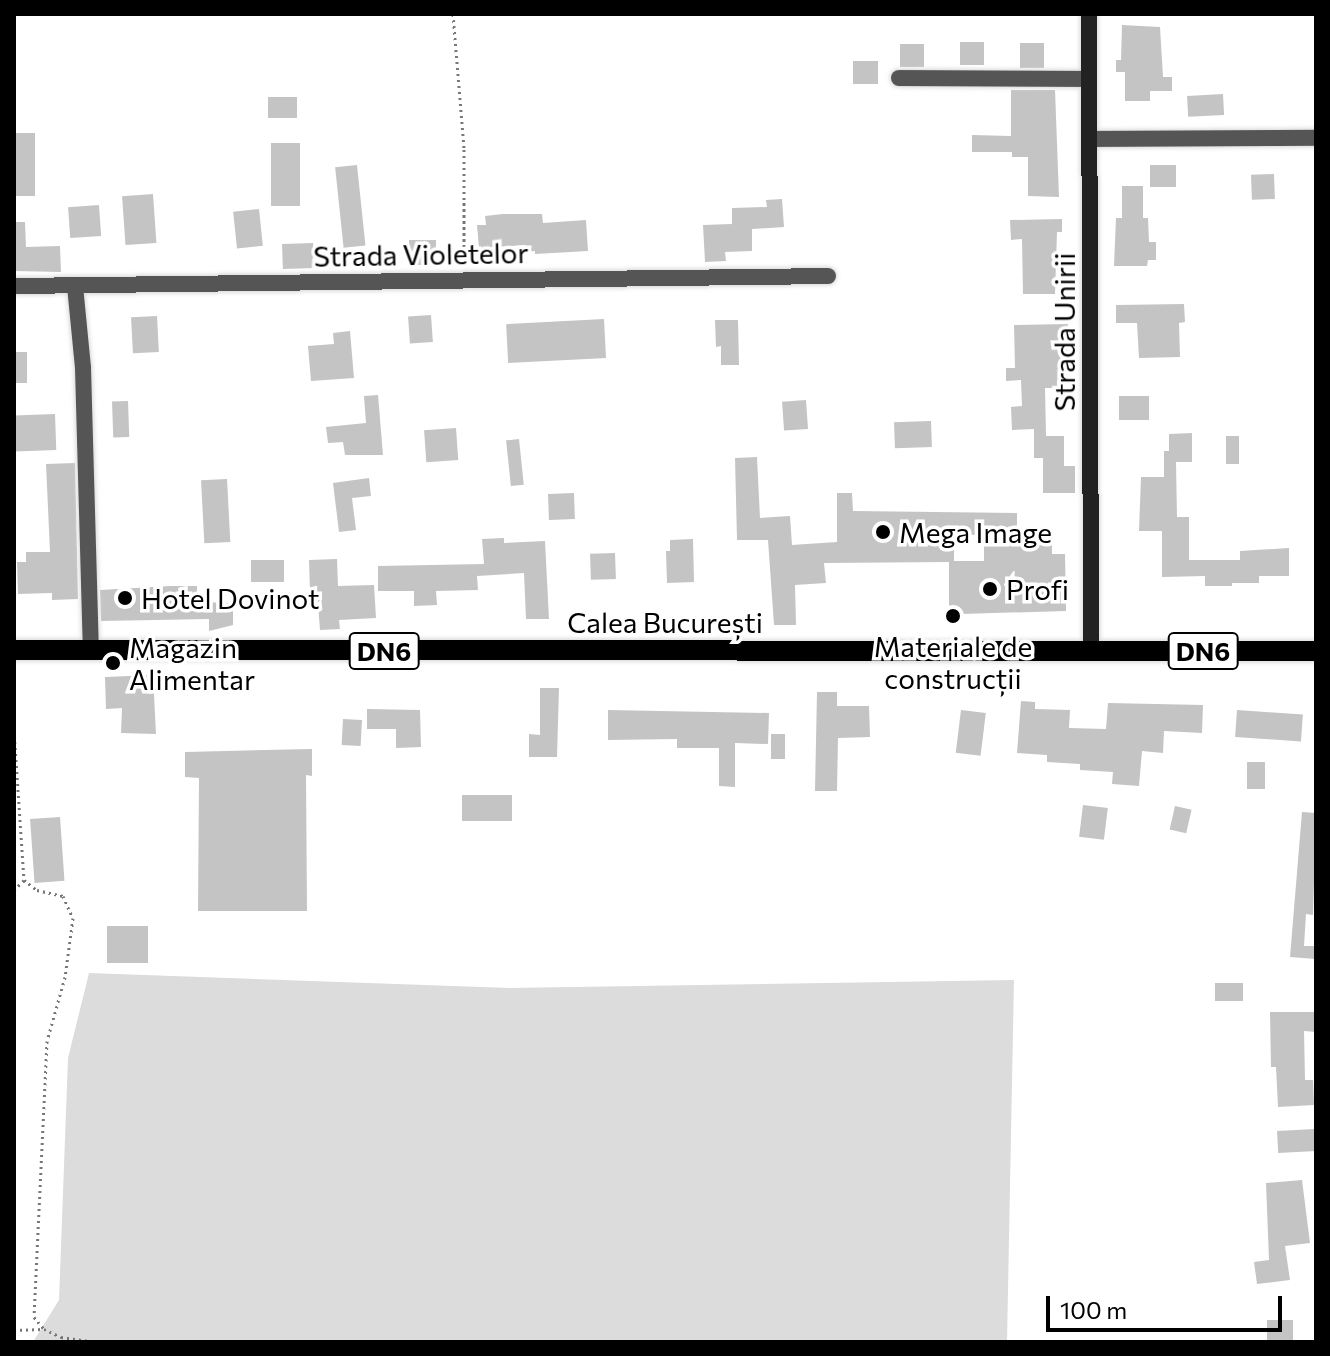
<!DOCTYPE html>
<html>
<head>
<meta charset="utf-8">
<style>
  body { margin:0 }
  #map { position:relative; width:1330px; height:1356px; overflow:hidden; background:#fff; font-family:Commissioner,sans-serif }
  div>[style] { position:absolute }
  .green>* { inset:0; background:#dcdcdc }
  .building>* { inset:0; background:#c4c4c4; transform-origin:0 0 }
  .path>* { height:3px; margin-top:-1.5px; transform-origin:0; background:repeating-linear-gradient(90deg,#777 0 2px,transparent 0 6px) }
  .roads { filter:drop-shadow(0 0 2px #dbdbdb) drop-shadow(0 0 2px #dbdbdb) }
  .street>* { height:16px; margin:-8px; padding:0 8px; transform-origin:8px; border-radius:8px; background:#555 }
  .secondary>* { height:16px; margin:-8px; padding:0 8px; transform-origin:8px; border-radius:8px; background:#222 }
  .primary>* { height:20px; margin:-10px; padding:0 10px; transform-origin:10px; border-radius:10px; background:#000 }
  .dots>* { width:22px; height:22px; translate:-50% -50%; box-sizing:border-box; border:4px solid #fff; border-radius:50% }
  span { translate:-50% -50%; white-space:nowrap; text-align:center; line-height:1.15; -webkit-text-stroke:7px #fff; paint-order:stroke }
  .shield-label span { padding:2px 6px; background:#fff; border:2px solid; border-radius:6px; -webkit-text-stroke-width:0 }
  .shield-label { font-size:26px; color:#000; font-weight:700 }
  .street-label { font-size:28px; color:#000 }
  .poi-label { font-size:28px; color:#000 }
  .left { translate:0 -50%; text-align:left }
  .frame { position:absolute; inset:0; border:16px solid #000; pointer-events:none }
  .scale { position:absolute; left:1046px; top:1296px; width:236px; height:36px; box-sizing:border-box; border:4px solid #000; border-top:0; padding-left:10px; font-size:24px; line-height:28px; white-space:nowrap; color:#000; -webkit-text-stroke:6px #fff; paint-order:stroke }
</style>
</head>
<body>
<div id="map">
  <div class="green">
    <div style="clip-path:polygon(89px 973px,510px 988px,1014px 980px,1007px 1342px,33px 1342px,59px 1300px,68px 1058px)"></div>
  </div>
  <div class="building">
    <div style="clip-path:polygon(1122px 25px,1160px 27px,1163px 77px,1172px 77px,1172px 91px,1150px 91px,1150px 101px,1125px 101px,1125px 72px,1116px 72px,1116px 60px,1121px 60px)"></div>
    <div style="left:960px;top:42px;width:24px;height:23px"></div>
    <div style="left:1020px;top:43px;width:24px;height:25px"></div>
    <div style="left:900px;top:44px;width:24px;height:23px"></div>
    <div style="left:853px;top:61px;width:25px;height:23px"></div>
    <div style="clip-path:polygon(1011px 90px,1055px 90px,1059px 197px,1028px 196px,1028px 157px,1012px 157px,1012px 152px,972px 152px,972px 135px,1011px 136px)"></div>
    <div style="left:1223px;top:94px;width:21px;height:36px;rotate:87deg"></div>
    <div style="left:268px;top:97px;width:29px;height:21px"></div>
    <div style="left:14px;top:133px;width:21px;height:63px"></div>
    <div style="left:271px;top:143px;width:29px;height:63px"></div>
    <div style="left:357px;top:165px;width:81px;height:22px;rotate:84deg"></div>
    <div style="left:1150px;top:165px;width:26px;height:22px"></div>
    <div style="left:1274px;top:174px;width:25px;height:23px;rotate:88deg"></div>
    <div style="clip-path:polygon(1122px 186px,1143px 186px,1143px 218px,1148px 218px,1149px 242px,1156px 242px,1156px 260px,1148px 260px,1147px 266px,1114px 266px,1116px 218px,1122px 218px)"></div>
    <div style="left:153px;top:194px;width:49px;height:31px;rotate:86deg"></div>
    <div style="clip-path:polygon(782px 199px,784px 227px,752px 229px,752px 251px,725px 252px,726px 261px,705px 262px,703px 225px,732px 224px,732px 208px,767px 207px,766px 200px)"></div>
    <div style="left:99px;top:205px;width:31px;height:31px;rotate:86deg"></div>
    <div style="left:259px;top:209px;width:37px;height:26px;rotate:84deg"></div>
    <div style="clip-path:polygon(503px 214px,542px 214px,543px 223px,586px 220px,588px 251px,535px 254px,535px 251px,526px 252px,526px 245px,479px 248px,477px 225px,486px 225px,485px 216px)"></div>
    <div style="clip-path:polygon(1062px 219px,1062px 232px,1057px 232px,1055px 294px,1023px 294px,1022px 239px,1011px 240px,1010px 220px)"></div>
    <div style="clip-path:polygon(14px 222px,25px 222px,26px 247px,60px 246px,61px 272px,14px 271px)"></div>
    <div style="left:436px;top:240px;width:25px;height:27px;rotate:90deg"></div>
    <div style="left:313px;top:243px;width:25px;height:31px;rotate:88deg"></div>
    <div style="clip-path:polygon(1184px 304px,1185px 322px,1179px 323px,1180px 357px,1139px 358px,1137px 323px,1116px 323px,1116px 305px)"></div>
    <div style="left:431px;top:315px;width:27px;height:23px;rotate:86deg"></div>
    <div style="left:157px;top:316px;width:36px;height:26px;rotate:87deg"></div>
    <div style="left:604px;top:319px;width:39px;height:98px;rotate:87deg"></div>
    <div style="clip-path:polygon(715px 320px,738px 320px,739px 365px,721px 365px,721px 346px,716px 347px)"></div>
    <div style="clip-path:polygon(1068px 324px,1067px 380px,1057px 380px,1058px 388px,1045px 388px,1046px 436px,1064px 436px,1064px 466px,1075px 466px,1075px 493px,1043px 493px,1043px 458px,1034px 458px,1034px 429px,1012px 430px,1011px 407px,1022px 406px,1021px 380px,1006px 381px,1006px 368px,1015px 368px,1014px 325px)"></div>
    <div style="clip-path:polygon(350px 331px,354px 378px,311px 381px,308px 346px,334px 344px,333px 333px)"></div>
    <div style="left:14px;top:352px;width:13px;height:31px"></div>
    <div style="clip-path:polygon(378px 395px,383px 455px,345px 455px,343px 442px,328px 443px,326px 427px,366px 423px,364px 396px)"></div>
    <div style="left:1119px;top:396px;width:30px;height:24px"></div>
    <div style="left:806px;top:400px;width:29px;height:24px;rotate:86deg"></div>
    <div style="left:128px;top:401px;width:36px;height:16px;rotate:88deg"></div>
    <div style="left:55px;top:414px;width:36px;height:41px;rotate:88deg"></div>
    <div style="left:931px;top:421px;width:26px;height:37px;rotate:88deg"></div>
    <div style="left:456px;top:428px;width:32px;height:32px;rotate:86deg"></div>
    <div style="clip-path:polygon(1192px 433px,1192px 462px,1176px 462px,1177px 517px,1189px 517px,1189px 560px,1240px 560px,1240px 551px,1289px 548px,1289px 576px,1259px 576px,1259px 583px,1232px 583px,1232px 586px,1205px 586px,1205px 576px,1162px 577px,1162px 531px,1139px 531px,1141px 477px,1164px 477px,1164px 451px,1169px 451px,1169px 434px)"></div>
    <div style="left:1226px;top:436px;width:13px;height:28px"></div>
    <div style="left:519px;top:439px;width:46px;height:13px;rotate:84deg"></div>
    <div style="clip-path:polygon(evenodd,757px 457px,760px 518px,790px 516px,792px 545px,837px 542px,837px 493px,852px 493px,853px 511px,1017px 513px,1017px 537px,1052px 537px,1052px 554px,1065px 554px,1066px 611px,961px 614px,961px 622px,949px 622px,949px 562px,824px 563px,826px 583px,795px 585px,796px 625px,774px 625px,768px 540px,737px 540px,735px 458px,757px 457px,954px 535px,984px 535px,984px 561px,954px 561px,954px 535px)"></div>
    <div style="clip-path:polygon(75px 463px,78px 599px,52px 600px,52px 593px,18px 594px,17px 562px,26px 562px,26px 552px,50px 552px,46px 464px)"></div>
    <div style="clip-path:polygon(369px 478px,371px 496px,352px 498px,356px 530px,339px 532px,333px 483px)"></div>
    <div style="left:227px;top:479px;width:63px;height:26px;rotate:87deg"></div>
    <div style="left:574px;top:493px;width:26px;height:26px;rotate:88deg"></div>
    <div style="clip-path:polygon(504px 538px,504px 543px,545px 541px,549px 619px,526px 619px,524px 573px,477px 576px,478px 590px,436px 591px,437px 605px,414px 606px,414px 591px,378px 591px,378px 566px,484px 564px,482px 539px)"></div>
    <div style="clip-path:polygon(693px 539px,694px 582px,667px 583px,666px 551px,670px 551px,670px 540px)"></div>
    <div style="left:615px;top:553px;width:26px;height:25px;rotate:88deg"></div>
    <div style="clip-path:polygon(337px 559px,338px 586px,374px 585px,376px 618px,339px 620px,340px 629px,320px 630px,317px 591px,310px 591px,309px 560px)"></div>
    <div style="left:284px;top:560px;width:22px;height:33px;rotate:90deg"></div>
    <div style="clip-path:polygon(170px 586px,197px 586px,197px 602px,233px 603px,233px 625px,209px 631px,209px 619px,101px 621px,100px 590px)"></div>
    <div style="clip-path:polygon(153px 675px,156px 734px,121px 733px,122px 708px,106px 709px,105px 677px)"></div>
    <div style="clip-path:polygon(540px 688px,559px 688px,557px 757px,529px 757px,529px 734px,540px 735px)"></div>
    <div style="clip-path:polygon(817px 692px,837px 692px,837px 706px,869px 706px,870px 737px,838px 738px,837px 791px,815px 791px)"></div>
    <div style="clip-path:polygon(1021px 701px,1035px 702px,1035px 709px,1070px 710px,1069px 728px,1106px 729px,1108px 703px,1203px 705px,1202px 733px,1164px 731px,1163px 753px,1142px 751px,1139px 786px,1112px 784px,1113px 772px,1080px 770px,1080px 764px,1047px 762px,1047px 755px,1017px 753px)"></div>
    <div style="clip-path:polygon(367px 709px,420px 710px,421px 747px,396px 748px,396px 729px,367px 729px)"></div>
    <div style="clip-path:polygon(608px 710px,769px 713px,768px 744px,735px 743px,735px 787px,719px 786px,719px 748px,677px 748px,677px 739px,608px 740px)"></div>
    <div style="left:961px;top:710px;width:25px;height:43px;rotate:7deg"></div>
    <div style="left:1237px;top:710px;width:66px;height:27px;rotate:4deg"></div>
    <div style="left:343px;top:719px;width:19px;height:26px;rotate:3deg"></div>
    <div style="left:771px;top:734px;width:14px;height:25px"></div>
    <div style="clip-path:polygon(312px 749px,312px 776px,306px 775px,307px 911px,198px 911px,199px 778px,185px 777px,185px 752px)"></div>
    <div style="left:1247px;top:762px;width:18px;height:27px"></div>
    <div style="left:512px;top:795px;width:26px;height:50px;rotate:90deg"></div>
    <div style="left:1083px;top:805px;width:25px;height:32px;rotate:7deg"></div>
    <div style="left:1175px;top:806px;width:17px;height:24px;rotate:13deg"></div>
    <div style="clip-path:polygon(1302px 812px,1316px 813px,1313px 915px,1306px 914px,1304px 946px,1316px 946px,1316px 959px,1290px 957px)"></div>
    <div style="left:60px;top:817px;width:64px;height:30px;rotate:86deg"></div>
    <div style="left:107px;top:926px;width:41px;height:37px"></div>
    <div style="left:1215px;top:983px;width:28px;height:18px"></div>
    <div style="clip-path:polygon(1270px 1012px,1316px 1012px,1316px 1032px,1304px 1031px,1305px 1080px,1313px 1080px,1314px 1105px,1278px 1107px,1276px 1067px,1271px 1067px)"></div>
    <div style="left:1315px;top:1129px;width:22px;height:38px;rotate:87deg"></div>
    <div style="clip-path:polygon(1302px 1180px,1310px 1243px,1285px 1246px,1290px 1280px,1257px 1284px,1254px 1262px,1269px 1260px,1266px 1183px)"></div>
    <div style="left:1267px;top:1320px;width:26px;height:22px"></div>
  </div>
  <div class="path">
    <div style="left:453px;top:14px;width:135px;rotate:85.3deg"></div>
    <div style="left:464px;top:149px;width:115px;rotate:90deg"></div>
    <div style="left:14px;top:730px;width:150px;rotate:86.2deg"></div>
    <div style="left:24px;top:880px;width:16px;rotate:38deg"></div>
    <div style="left:37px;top:890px;width:27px;rotate:13deg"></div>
    <div style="left:63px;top:896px;width:24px;rotate:66deg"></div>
    <div style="left:73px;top:918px;width:60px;rotate:97.7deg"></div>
    <div style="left:65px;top:977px;width:66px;rotate:105.7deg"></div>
    <div style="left:47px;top:1041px;width:276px;rotate:92.7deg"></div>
    <div style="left:34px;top:1317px;width:16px;rotate:50deg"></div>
    <div style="left:44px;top:1329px;width:19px;rotate:25deg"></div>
    <div style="left:61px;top:1337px;width:34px;rotate:8deg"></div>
    <div style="left:14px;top:890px;width:14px;rotate:-45deg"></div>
    <div style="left:14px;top:1330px;width:30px;rotate:-2deg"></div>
  </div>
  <div class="roads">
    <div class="street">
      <div style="left:899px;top:78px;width:190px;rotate:0.3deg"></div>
      <div style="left:1090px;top:139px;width:226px;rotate:-0.3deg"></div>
      <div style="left:14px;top:286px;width:814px;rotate:-0.7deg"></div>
      <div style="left:75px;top:286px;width:82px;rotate:84.4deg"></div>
      <div style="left:83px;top:368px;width:284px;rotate:88.4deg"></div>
    </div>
    <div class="secondary">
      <div style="left:1089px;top:14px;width:636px;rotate:89.82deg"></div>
    </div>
    <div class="primary">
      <div style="left:14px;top:650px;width:1302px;rotate:0.04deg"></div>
    </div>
  </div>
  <div class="dots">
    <div style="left:883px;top:532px;background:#000"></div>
    <div style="left:990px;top:589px;background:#000"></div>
    <div style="left:125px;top:598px;background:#000"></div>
    <div style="left:953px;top:616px;background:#000"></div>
    <div style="left:113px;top:663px;background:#000"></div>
  </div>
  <div class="shield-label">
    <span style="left:384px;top:651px">DN6</span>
    <span style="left:1203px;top:651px">DN6</span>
  </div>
  <div class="street-label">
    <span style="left:421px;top:254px;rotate:-1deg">Strada Violetelor</span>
    <span style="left:1064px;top:332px;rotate:-90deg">Strada Unirii</span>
    <span style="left:665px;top:622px">Calea București</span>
  </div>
  <div class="poi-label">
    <span class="left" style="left:899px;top:532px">Mega Image</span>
    <span class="left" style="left:1006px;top:589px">Profi</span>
    <span class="left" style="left:141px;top:598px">Hotel Dovinot</span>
    <span style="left:953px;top:662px">Materiale de<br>construcții</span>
    <span class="left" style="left:129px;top:663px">Magazin<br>Alimentar</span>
  </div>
  <div class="frame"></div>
  <div class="scale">100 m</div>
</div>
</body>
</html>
